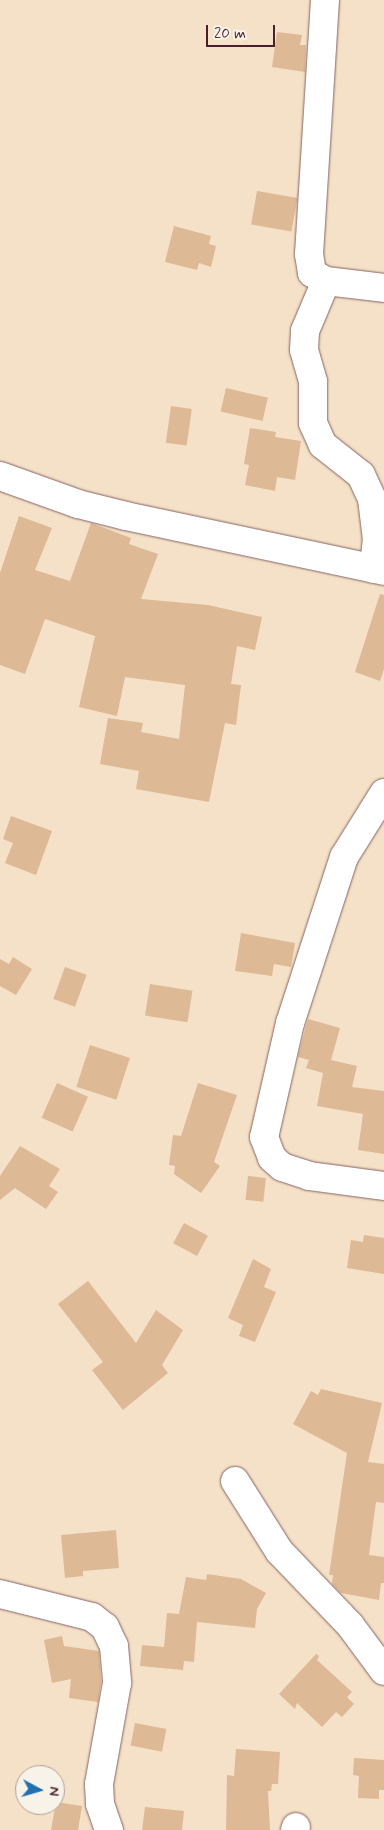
<!DOCTYPE html>
<html>
<head>
<meta charset="utf-8">
<style>
  body { margin:0 }
  #map { position:relative; width:384px; height:1830px; overflow:hidden; background:#f5e1c8; font-family:Mynerve,sans-serif }
  div>[style] { position:absolute }
  .building>* { inset:0; background:#ddb995; transform-origin:0 0 }
  .roads { filter:drop-shadow(0 0 1px #866362) drop-shadow(0 0 1px #866362) }
  .minor>* { height:28px; margin:-14px; padding:0 14px; transform-origin:14px; border-radius:14px; background:#fff }
  span { translate:-50% -50%; white-space:nowrap; text-align:center; line-height:1.15; -webkit-text-stroke:4px #f7f3e8; paint-order:stroke }
  .north { position:absolute; left:15px; top:1765px; width:50px; height:50px; box-sizing:border-box; background:#f7f3e8; border:1px solid #b29e9c; border-radius:50%; rotate:96deg; font-size:14px; font-weight:700; line-height:20px; text-align:center; color:#4a1f2b }
  .north::after { content:''; display:block; margin:auto; width:18px; height:22px; background:#1f6fb2; clip-path:polygon(50% 0,100% 100%,50% 72%,0 100%) }
  .scale { position:absolute; left:206px; top:25px; width:69px; height:22px; box-sizing:border-box; border:2px solid #4a1f2b; border-top:0; padding-left:6px; font-size:15px; line-height:18px; white-space:nowrap; color:#4a1f2b; -webkit-text-stroke:4px #f7f3e8; paint-order:stroke }
</style>
</head>
<body>
<div id="map">
  <div class="building">
    <div style="clip-path:polygon(277px 32px,302px 35px,300px 45px,306px 45px,305px 72px,272px 67px)"></div>
    <div style="left:257px;top:191px;width:41px;height:34px;rotate:10deg"></div>
    <div style="clip-path:polygon(174px 226px,211px 236px,209px 244px,216px 246px,211px 267px,199px 263px,197px 270px,165px 262px)"></div>
    <div style="left:226px;top:388px;width:43px;height:24px;rotate:13deg"></div>
    <div style="left:171px;top:406px;width:21px;height:37px;rotate:8deg"></div>
    <div style="clip-path:polygon(250px 428px,276px 432px,275px 437px,301px 441px,295px 480px,277px 477px,275px 491px,245px 485px,249px 465px,244px 464px)"></div>
    <div style="clip-path:polygon(19px 516px,52px 528px,35px 570px,70px 581px,91px 523px,131px 538px,129px 544px,158px 554px,141px 599px,208px 605px,262px 617px,255px 650px,237px 646px,231px 684px,241px 685px,236px 725px,225px 723px,209px 802px,136px 789px,139px 771px,100px 764px,108px 718px,143px 723px,141px 732px,179px 739px,185px 685px,125px 677px,117px 716px,79px 707px,95px 636px,45px 619px,25px 674px,0 665px,0 573px)"></div>
    <div style="clip-path:polygon(380px 594px,384px 595px,384px 669px,380px 681px,355px 672px)"></div>
    <div style="clip-path:polygon(11px 816px,52px 831px,36px 875px,5px 863px,13px 843px,3px 839px)"></div>
    <div style="clip-path:polygon(241px 933px,295px 943px,291px 967px,274px 964px,272px 976px,235px 971px)"></div>
    <div style="clip-path:polygon(13px 957px,32px 969px,16px 995px,0 986px,0 959px,9px 964px)"></div>
    <div style="left:65px;top:967px;width:23px;height:34px;rotate:20deg"></div>
    <div style="left:150px;top:984px;width:43px;height:32px;rotate:9deg"></div>
    <div style="clip-path:polygon(308px 1019px,340px 1028px,331px 1060px,357px 1066px,352px 1087px,384px 1091px,384px 1154px,358px 1150px,363px 1114px,317px 1106px,323px 1073px,306px 1068px,309px 1060px,298px 1057px)"></div>
    <div style="left:90px;top:1045px;width:42px;height:44px;rotate:18deg"></div>
    <div style="left:57px;top:1083px;width:34px;height:38px;rotate:24deg"></div>
    <div style="clip-path:polygon(198px 1083px,237px 1095px,214px 1162px,220px 1166px,201px 1193px,174px 1174px,175px 1166px,169px 1165px,173px 1135px,181px 1136px)"></div>
    <div style="clip-path:polygon(20px 1146px,60px 1169px,49px 1186px,58px 1192px,46px 1209px,15px 1188px,0 1200px,0 1176px)"></div>
    <div style="left:248px;top:1176px;width:18px;height:24px;rotate:6deg"></div>
    <div style="left:184px;top:1223px;width:27px;height:23px;rotate:28deg"></div>
    <div style="clip-path:polygon(364px 1235px,384px 1238px,384px 1274px,347px 1268px,351px 1240px,363px 1242px)"></div>
    <div style="clip-path:polygon(253px 1259px,271px 1269px,264px 1287px,276px 1292px,255px 1342px,239px 1336px,243px 1325px,228px 1318px)"></div>
    <div style="clip-path:polygon(88px 1281px,136px 1343px,156px 1310px,183px 1330px,162px 1365px,168px 1373px,123px 1410px,92px 1370px,103px 1362px,58px 1304px)"></div>
    <div style="clip-path:polygon(321px 1389px,382px 1403px,368px 1462px,384px 1464px,384px 1503px,376px 1502px,369px 1555px,384px 1557px,384px 1583px,381px 1583px,379px 1600px,341px 1593px,332px 1584px,333px 1575px,329px 1575px,347px 1453px,293px 1424px,311px 1391px,318px 1395px)"></div>
    <div style="clip-path:polygon(116px 1530px,119px 1568px,83px 1571px,83px 1576px,65px 1578px,61px 1535px)"></div>
    <div style="clip-path:polygon(207px 1574px,241px 1579px,266px 1593px,257px 1609px,255px 1628px,197px 1622px,194px 1662px,184px 1661px,183px 1670px,140px 1666px,142px 1645px,164px 1647px,167px 1613px,179px 1614px,186px 1577px,206px 1580px)"></div>
    <div style="clip-path:polygon(62px 1636px,64px 1646px,99px 1651px,101px 1682px,98px 1702px,69px 1698px,71px 1679px,52px 1683px,44px 1640px)"></div>
    <div style="clip-path:polygon(316px 1654px,319px 1656px,317px 1660px,352px 1692px,347px 1697px,354px 1704px,342px 1717px,336px 1712px,322px 1727px,297px 1703px,295px 1709px,279px 1694px)"></div>
    <div style="left:135px;top:1723px;width:32px;height:23px;rotate:11deg"></div>
    <div style="clip-path:polygon(236px 1749px,280px 1752px,278px 1784px,272px 1784px,271px 1791px,268px 1791px,270px 1830px,226px 1830px,227px 1775px,234px 1776px)"></div>
    <div style="clip-path:polygon(354px 1758px,384px 1760px,384px 1790px,379px 1790px,379px 1799px,358px 1798px,359px 1776px,353px 1775px)"></div>
    <div style="clip-path:polygon(56px 1802px,82px 1806px,78px 1830px,51px 1830px)"></div>
    <div style="clip-path:polygon(145px 1807px,184px 1811px,182px 1830px,142px 1830px)"></div>
  </div>
  <div class="roads">
    <div class="minor">
      <div style="left:325px;top:0;width:255px;rotate:93.6deg"></div>
      <div style="left:309px;top:254px;width:19px;rotate:81deg"></div>
      <div style="left:312px;top:273px;width:16px;rotate:30deg"></div>
      <div style="left:326px;top:281px;width:58px;rotate:6.9deg"></div>
      <div style="left:326px;top:281px;width:54px;rotate:112.8deg"></div>
      <div style="left:305px;top:331px;width:19px;rotate:93deg"></div>
      <div style="left:304px;top:350px;width:33px;rotate:74deg"></div>
      <div style="left:313px;top:382px;width:41px;rotate:90deg"></div>
      <div style="left:313px;top:423px;width:24px;rotate:66deg"></div>
      <div style="left:323px;top:445px;width:48px;rotate:38.3deg"></div>
      <div style="left:361px;top:475px;width:26px;rotate:65deg"></div>
      <div style="left:372px;top:499px;width:39px;rotate:83deg"></div>
      <div style="left:377px;top:538px;width:31px;rotate:96deg"></div>
      <div style="left:0;top:476px;width:83px;rotate:19.7deg"></div>
      <div style="left:78px;top:504px;width:49px;rotate:14deg"></div>
      <div style="left:126px;top:516px;width:264px;rotate:12deg"></div>
      <div style="left:384px;top:793px;width:75px;rotate:122deg"></div>
      <div style="left:344px;top:857px;width:175px;rotate:108deg"></div>
      <div style="left:290px;top:1023px;width:117px;rotate:102.8deg"></div>
      <div style="left:264px;top:1137px;width:22px;rotate:69deg"></div>
      <div style="left:272px;top:1158px;width:13px;rotate:42deg"></div>
      <div style="left:282px;top:1167px;width:28px;rotate:18deg"></div>
      <div style="left:309px;top:1176px;width:76px;rotate:7.6deg"></div>
      <div style="left:235px;top:1481px;width:83px;rotate:57.8deg"></div>
      <div style="left:279px;top:1551px;width:103px;rotate:46.2deg"></div>
      <div style="left:350px;top:1625px;width:57px;rotate:53.5deg"></div>
      <div style="left:0;top:1594px;width:95px;rotate:14deg"></div>
      <div style="left:92px;top:1617px;width:16px;rotate:38deg"></div>
      <div style="left:105px;top:1627px;width:21px;rotate:65deg"></div>
      <div style="left:114px;top:1646px;width:37px;rotate:85deg"></div>
      <div style="left:117px;top:1683px;width:103px;rotate:100.1deg"></div>
      <div style="left:99px;top:1784px;width:20px;rotate:87deg"></div>
      <div style="left:100px;top:1804px;width:28px;rotate:71deg"></div>
      <div style="left:295px;top:1830px;width:3px;rotate:-72deg"></div>
    </div>
  </div>
  <div class="north">N</div>
  <div class="scale">20 m</div>
</div>
</body>
</html>
